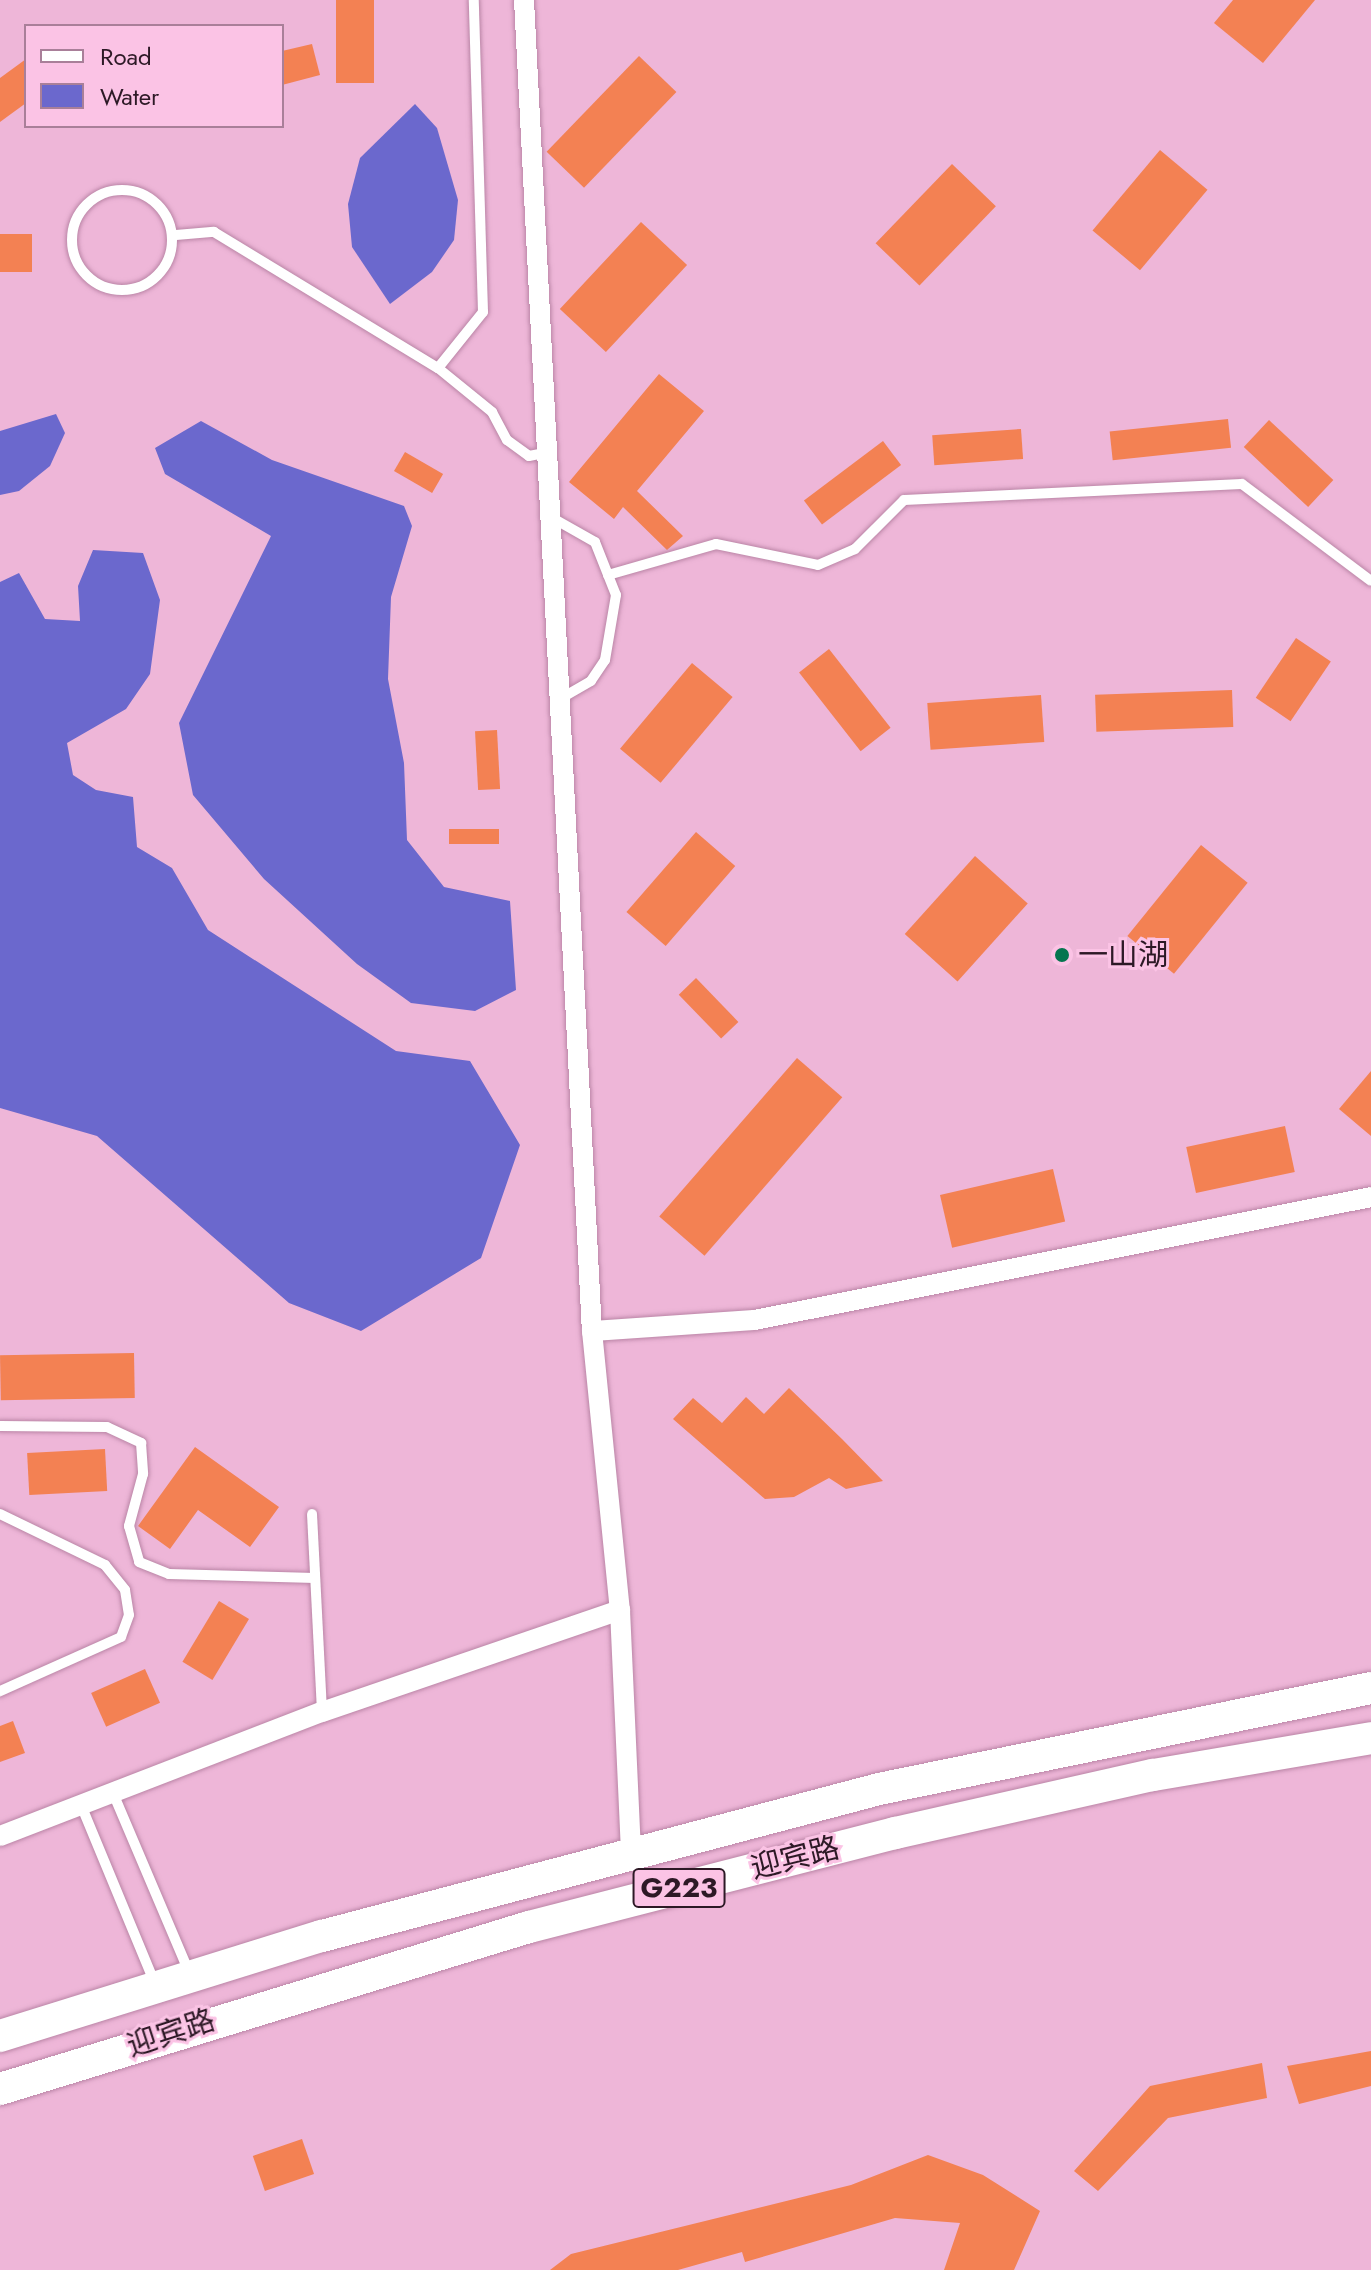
<!DOCTYPE html>
<html>
<head>
<meta charset="utf-8">
<style>
  body { margin:0 }
  #map { position:relative; width:1371px; height:2270px; overflow:hidden; background:#eeb6d8; font-family:Jost,"Noto Sans SC",sans-serif }
  div>[style] { position:absolute }
  .water>* { inset:0; background:#6b68cd }
  .building>* { inset:0; background:#f38153; transform-origin:0 0 }
  .roads { filter:drop-shadow(0 0 2px #ba85a6) drop-shadow(0 0 2px #ba85a6) }
  .service>* { height:10px; margin:-5px; padding:0 5px; transform-origin:5px; border-radius:5px; background:#fff }
  .service>.ring { margin:-5px; padding:0; box-sizing:content-box; background:none; border:10px solid #fff; border-radius:50% }
  .minor>* { height:20px; margin:-10px; padding:0 10px; transform-origin:10px; border-radius:10px; background:#fff }
  .trunk>* { height:32px; margin:-16px; padding:0 16px; transform-origin:16px; border-radius:16px; background:#fff }
  .dots>* { width:22px; height:22px; translate:-50% -50%; box-sizing:border-box; border:4px solid #fbc3e5; border-radius:50% }
  span { translate:-50% -50%; white-space:nowrap; text-align:center; line-height:1.15; -webkit-text-stroke:6px #fbc3e5; paint-order:stroke }
  .shield-label span { padding:2px 6px; background:#fbc3e5; border:2px solid; border-radius:6px; -webkit-text-stroke-width:0 }
  .shield-label { font-size:28px; color:#2d1926; font-weight:700 }
  .poi-label { font-size:30px; color:#2d1926 }
  .left { translate:0 -50%; text-align:left }
  .street-label { font-size:30px; color:#2d1926 }
  .legend { position:absolute; left:24px; top:24px; width:260px; height:104px; box-sizing:border-box; background:#fbc3e5; border:2px solid #a97f99; margin:0; padding:10px 14px; list-style:none; font-size:24px; color:#2d1926 }
  .legend li { display:flex; align-items:center; gap:16px; height:40px }
  .legend b { width:40px; border:2px solid #a97f99 }
</style>
</head>
<body>
<div id="map">
  <div class="water">
    <div style="clip-path:polygon(415px 104px,437px 128px,458px 200px,454px 240px,432px 272px,390px 304px,352px 247px,348px 204px,360px 158px)"></div>
    <div style="clip-path:polygon(56px 414px,65px 433px,50px 466px,19px 491px,0 495px,0 431px)"></div>
    <div style="clip-path:polygon(201px 421px,272px 460px,404px 506px,412px 526px,391px 597px,388px 679px,404px 763px,407px 840px,444px 887px,510px 901px,516px 990px,475px 1011px,411px 1003px,357px 964px,264px 879px,193px 795px,179px 723px,271px 536px,165px 474px,155px 448px)"></div>
    <div style="clip-path:polygon(93px 550px,143px 553px,160px 600px,150px 674px,126px 709px,67px 743px,73px 775px,96px 790px,133px 797px,137px 847px,172px 868px,208px 930px,396px 1051px,470px 1061px,520px 1145px,481px 1258px,361px 1331px,289px 1303px,97px 1136px,0 1108px,0 582px,19px 573px,45px 619px,80px 621px,78px 586px)"></div>
  </div>
  <div class="building">
    <div style="left:336px;top:0;width:38px;height:83px"></div>
    <div style="clip-path:polygon(1233px 0,1315px 0,1263px 63px,1214px 23px)"></div>
    <div style="clip-path:polygon(312px 44px,320px 75px,282px 85px,282px 51px)"></div>
    <div style="left:639px;top:56px;width:52px;height:133px;rotate:44deg"></div>
    <div style="clip-path:polygon(26px 59px,26px 103px,0 122px,0 78px)"></div>
    <div style="left:1160px;top:150px;width:62px;height:105px;rotate:40deg"></div>
    <div style="left:952px;top:164px;width:61px;height:110px;rotate:44deg"></div>
    <div style="left:641px;top:222px;width:63px;height:119px;rotate:43deg"></div>
    <div style="left:0;top:234px;width:32px;height:38px"></div>
    <div style="clip-path:polygon(659px 374px,704px 411px,637px 491px,683px 536px,667px 550px,623px 507px,614px 519px,569px 482px)"></div>
    <div style="left:1228px;top:419px;width:29px;height:119px;rotate:84deg"></div>
    <div style="left:1269px;top:420px;width:88px;height:37px;rotate:43deg"></div>
    <div style="left:1021px;top:429px;width:30px;height:89px;rotate:86deg"></div>
    <div style="left:883px;top:441px;width:30px;height:99px;rotate:53deg"></div>
    <div style="left:405px;top:452px;width:44px;height:22px;rotate:30deg"></div>
    <div style="left:1296px;top:638px;width:42px;height:72px;rotate:34deg"></div>
    <div style="left:829px;top:649px;width:100px;height:38px;rotate:52deg"></div>
    <div style="left:692px;top:663px;width:53px;height:112px;rotate:40deg"></div>
    <div style="left:1232px;top:690px;width:37px;height:137px;rotate:88deg"></div>
    <div style="left:1041px;top:695px;width:47px;height:114px;rotate:86deg"></div>
    <div style="left:497px;top:730px;width:59px;height:22px;rotate:87deg"></div>
    <div style="left:499px;top:829px;width:15px;height:50px;rotate:90deg"></div>
    <div style="left:696px;top:832px;width:52px;height:106px;rotate:41deg"></div>
    <div style="left:1201px;top:845px;width:60px;height:117px;rotate:39deg"></div>
    <div style="left:975px;top:856px;width:71px;height:105px;rotate:42deg"></div>
    <div style="left:696px;top:978px;width:61px;height:24px;rotate:46deg"></div>
    <div style="left:797px;top:1058px;width:60px;height:210px;rotate:41deg"></div>
    <div style="clip-path:polygon(1371px 1071px,1371px 1136px,1339px 1109px)"></div>
    <div style="left:1285px;top:1126px;width:47px;height:101px;rotate:78deg"></div>
    <div style="left:1053px;top:1169px;width:54px;height:116px;rotate:77deg"></div>
    <div style="left:134px;top:1353px;width:45px;height:134px;rotate:89deg"></div>
    <div style="clip-path:polygon(789px 1388px,842px 1439px,883px 1481px,846px 1489px,829px 1478px,794px 1497px,765px 1499px,673px 1419px,693px 1398px,722px 1423px,746px 1397px,764px 1414px)"></div>
    <div style="clip-path:polygon(195px 1447px,279px 1507px,250px 1547px,198px 1510px,170px 1549px,138px 1526px)"></div>
    <div style="left:105px;top:1449px;width:42px;height:78px;rotate:87deg"></div>
    <div style="left:219px;top:1601px;width:35px;height:71px;rotate:31deg"></div>
    <div style="left:145px;top:1669px;width:37px;height:59px;rotate:66deg"></div>
    <div style="clip-path:polygon(13px 1721px,25px 1753px,0 1762px,0 1726px)"></div>
    <div style="clip-path:polygon(1371px 2051px,1371px 2086px,1299px 2104px,1287px 2066px)"></div>
    <div style="clip-path:polygon(1262px 2063px,1267px 2098px,1168px 2118px,1098px 2191px,1074px 2171px,1150px 2086px)"></div>
    <div style="left:302px;top:2139px;width:37px;height:52px;rotate:71deg"></div>
    <div style="clip-path:polygon(928px 2155px,983px 2175px,1040px 2211px,1014px 2270px,944px 2270px,960px 2223px,895px 2218px,745px 2262px,742px 2252px,678px 2270px,550px 2270px,571px 2254px,851px 2185px)"></div>
  </div>
  <div class="roads">
    <div class="service">
      <div class="ring" style="left:72px;top:190px;width:90px;height:90px"></div>
      <div style="left:176px;top:235px;width:38px;rotate:-5deg"></div>
      <div style="left:214px;top:232px;width:262px;rotate:31.3deg"></div>
      <div style="left:438px;top:368px;width:72px;rotate:-51.2deg"></div>
      <div style="left:483px;top:312px;width:312px;rotate:-91.7deg"></div>
      <div style="left:438px;top:368px;width:70px;rotate:39.2deg"></div>
      <div style="left:492px;top:412px;width:32px;rotate:62deg"></div>
      <div style="left:507px;top:440px;width:27px;rotate:36deg"></div>
      <div style="left:529px;top:456px;width:15px;rotate:-11deg"></div>
      <div style="left:549px;top:516px;width:53px;rotate:29.5deg"></div>
      <div style="left:595px;top:542px;width:57px;rotate:68.4deg"></div>
      <div style="left:616px;top:595px;width:66px;rotate:99.6deg"></div>
      <div style="left:605px;top:660px;width:25px;rotate:124deg"></div>
      <div style="left:591px;top:681px;width:36px;rotate:150deg"></div>
      <div style="left:608px;top:575px;width:112px;rotate:-16deg"></div>
      <div style="left:716px;top:544px;width:104px;rotate:11.6deg"></div>
      <div style="left:818px;top:565px;width:40px;rotate:-23.4deg"></div>
      <div style="left:855px;top:549px;width:69px;rotate:-45deg"></div>
      <div style="left:904px;top:500px;width:338px;rotate:-2.7deg"></div>
      <div style="left:1242px;top:484px;width:161px;rotate:36.9deg"></div>
      <div style="left:0;top:1426px;width:107px;rotate:0.5deg"></div>
      <div style="left:107px;top:1427px;width:38px;rotate:25deg"></div>
      <div style="left:141px;top:1443px;width:31px;rotate:86deg"></div>
      <div style="left:143px;top:1474px;width:54px;rotate:105.1deg"></div>
      <div style="left:129px;top:1526px;width:37px;rotate:74deg"></div>
      <div style="left:139px;top:1562px;width:32px;rotate:22deg"></div>
      <div style="left:169px;top:1574px;width:146px;rotate:1.6deg"></div>
      <div style="left:0;top:1514px;width:117px;rotate:25.9deg"></div>
      <div style="left:105px;top:1565px;width:32px;rotate:51deg"></div>
      <div style="left:125px;top:1590px;width:25px;rotate:81deg"></div>
      <div style="left:129px;top:1615px;width:23px;rotate:110deg"></div>
      <div style="left:121px;top:1637px;width:133px;rotate:155.9deg"></div>
      <div style="left:312px;top:1514px;width:198px;rotate:87.1deg"></div>
      <div style="left:113px;top:1793px;width:194px;rotate:67deg"></div>
      <div style="left:81px;top:1805px;width:194px;rotate:67.5deg"></div>
    </div>
    <div class="minor">
      <div style="left:524px;top:0;width:1333px;rotate:87.08deg"></div>
      <div style="left:592px;top:1331px;width:280px;rotate:84.3deg"></div>
      <div style="left:620px;top:1610px;width:242px;rotate:87.4deg"></div>
      <div style="left:592px;top:1331px;width:163px;rotate:-3.9deg"></div>
      <div style="left:755px;top:1320px;width:628px;rotate:-11.29deg"></div>
      <div style="left:0;top:1836px;width:345px;rotate:-21.1deg"></div>
      <div style="left:322px;top:1712px;width:315px;rotate:-18.9deg"></div>
    </div>
    <div class="trunk">
      <div style="left:0;top:2036px;width:337px;rotate:-17.3deg"></div>
      <div style="left:322px;top:1936px;width:576px;rotate:-14.78deg"></div>
      <div style="left:879px;top:1789px;width:502px;rotate:-11.6deg"></div>
      <div style="left:0;top:2089px;width:553px;rotate:-17.03deg"></div>
      <div style="left:529px;top:1927px;width:378px;rotate:-14.4deg"></div>
      <div style="left:895px;top:1833px;width:264px;rotate:-12.7deg"></div>
      <div style="left:1153px;top:1775px;width:221px;rotate:-9.6deg"></div>
    </div>
  </div>
  <div class="dots">
    <div style="left:1062px;top:955px;background:#05754f"></div>
  </div>
  <div class="shield-label">
    <span style="left:679px;top:1888px">G223</span>
  </div>
  <div class="poi-label">
    <span class="left" style="left:1078px;top:955px">一山湖</span>
  </div>
  <div class="street-label">
    <span style="left:795px;top:1858px;rotate:-14deg">迎宾路</span>
    <span style="left:171px;top:2033px;rotate:-18deg">迎宾路</span>
  </div>
  <ul class="legend">
  <li><b style="height:10px;background:#fff"></b>Road</li>
  <li><b style="height:22px;background:#6b68cd"></b>Water</li>
  </ul>
</div>
</body>
</html>
